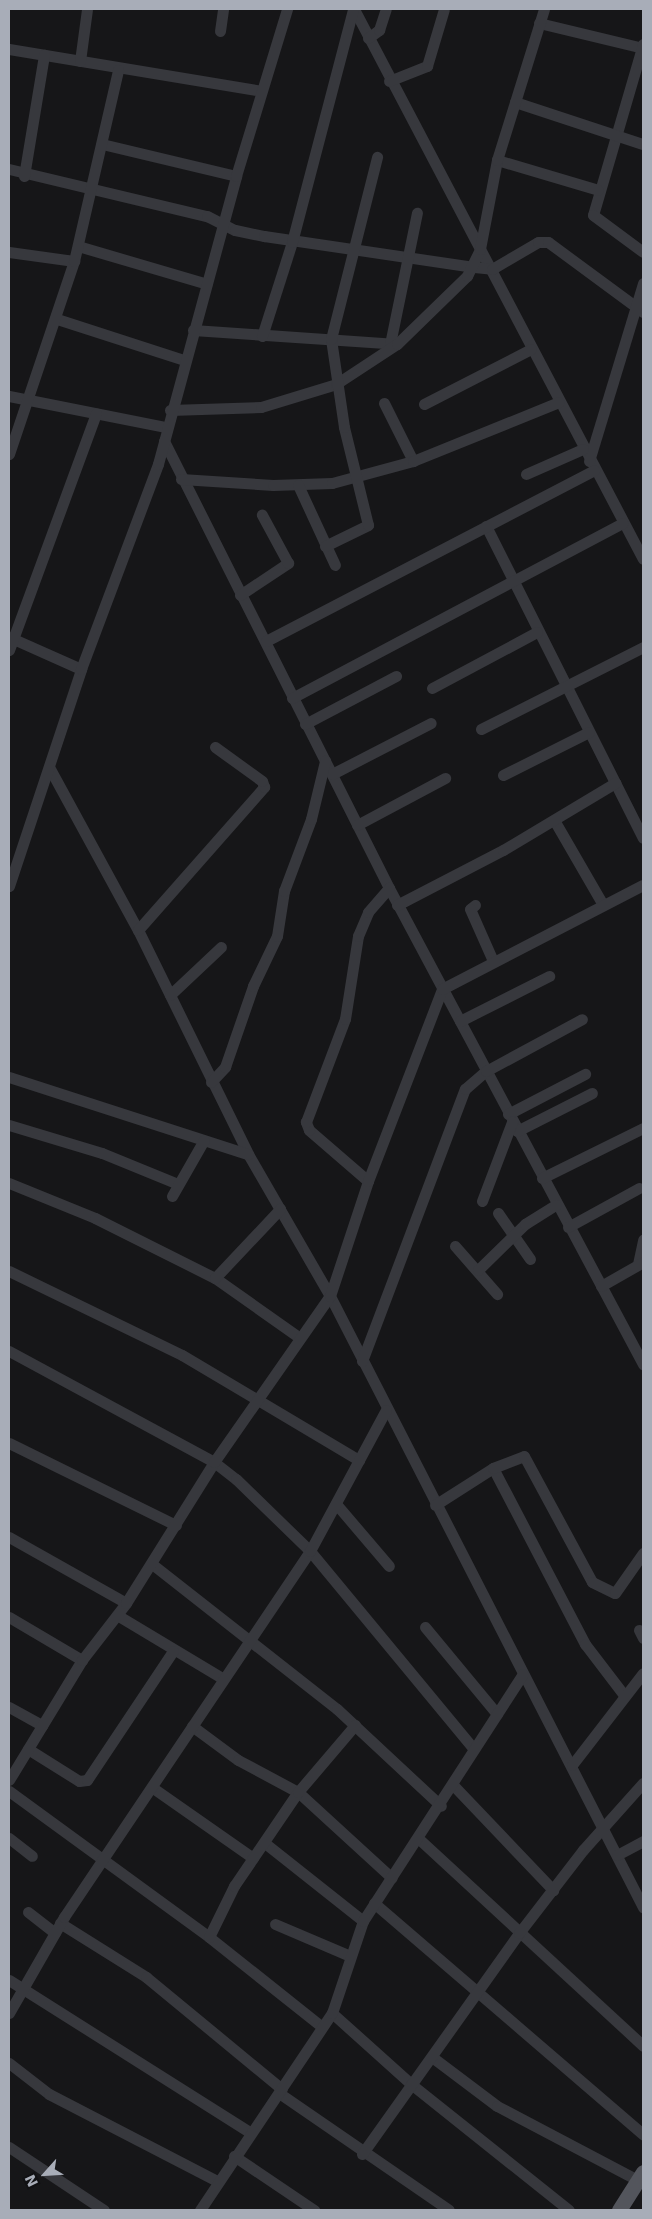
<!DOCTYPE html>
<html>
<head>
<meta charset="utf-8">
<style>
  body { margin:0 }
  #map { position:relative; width:652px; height:2219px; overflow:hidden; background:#161618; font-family:"DejaVu Sans",sans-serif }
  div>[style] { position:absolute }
  .minor>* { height:11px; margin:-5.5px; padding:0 5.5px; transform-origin:5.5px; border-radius:5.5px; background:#37383d }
  .major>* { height:15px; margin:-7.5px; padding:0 7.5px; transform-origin:7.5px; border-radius:7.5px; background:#53555c }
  span { translate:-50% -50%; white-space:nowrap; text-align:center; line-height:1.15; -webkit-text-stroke:4px #111113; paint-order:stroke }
  .frame { position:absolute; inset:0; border:10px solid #a8adb8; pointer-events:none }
  .north { position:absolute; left:20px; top:2149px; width:50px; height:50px; -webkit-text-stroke:4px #111113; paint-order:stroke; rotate:244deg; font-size:14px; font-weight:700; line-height:20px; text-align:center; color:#a8adb8 }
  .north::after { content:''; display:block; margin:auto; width:18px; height:22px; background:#a8adb8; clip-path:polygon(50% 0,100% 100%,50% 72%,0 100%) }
</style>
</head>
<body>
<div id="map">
  <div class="minor">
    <div style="left:354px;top:9px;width:621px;rotate:62.28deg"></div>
    <div style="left:539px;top:23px;width:107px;rotate:13.5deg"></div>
    <div style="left:220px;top:31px;width:22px;rotate:-82deg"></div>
    <div style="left:368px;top:38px;width:14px;rotate:-36deg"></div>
    <div style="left:379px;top:30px;width:22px;rotate:-72deg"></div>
    <div style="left:643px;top:44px;width:178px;rotate:106.3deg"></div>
    <div style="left:593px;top:215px;width:62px;rotate:36.5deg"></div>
    <div style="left:9px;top:49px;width:256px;rotate:9.4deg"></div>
    <div style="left:80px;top:61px;width:52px;rotate:-82.3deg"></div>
    <div style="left:389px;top:81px;width:41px;rotate:-21.5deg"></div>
    <div style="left:427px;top:66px;width:59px;rotate:-73.4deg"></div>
    <div style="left:515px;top:102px;width:135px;rotate:18.2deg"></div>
    <div style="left:102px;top:144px;width:138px;rotate:13.4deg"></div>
    <div style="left:497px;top:160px;width:105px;rotate:16.5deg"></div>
    <div style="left:9px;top:169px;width:204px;rotate:13.4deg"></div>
    <div style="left:207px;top:216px;width:31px;rotate:27deg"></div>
    <div style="left:235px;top:230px;width:30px;rotate:12deg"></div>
    <div style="left:264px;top:236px;width:212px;rotate:8.4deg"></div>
    <div style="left:474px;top:267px;width:18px;rotate:6deg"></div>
    <div style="left:492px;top:269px;width:53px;rotate:-30.4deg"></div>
    <div style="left:538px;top:242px;width:10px"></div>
    <div style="left:548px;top:242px;width:118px;rotate:36.4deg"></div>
    <div style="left:24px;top:176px;width:123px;rotate:-80.6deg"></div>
    <div style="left:78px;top:246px;width:134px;rotate:16.4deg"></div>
    <div style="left:9px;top:252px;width:66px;rotate:7.9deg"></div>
    <div style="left:57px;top:319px;width:133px;rotate:17.9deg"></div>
    <div style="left:193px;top:330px;width:204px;rotate:3.9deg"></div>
    <div style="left:262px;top:336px;width:99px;rotate:-72.3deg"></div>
    <div style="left:292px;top:242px;width:241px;rotate:-75.3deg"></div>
    <div style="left:390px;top:344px;width:134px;rotate:-78.4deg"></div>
    <div style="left:9px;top:396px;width:160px;rotate:11.2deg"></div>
    <div style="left:384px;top:403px;width:65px;rotate:63.4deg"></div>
    <div style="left:424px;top:404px;width:120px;rotate:-27.2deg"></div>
    <div style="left:170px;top:410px;width:91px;rotate:-1.9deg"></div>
    <div style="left:261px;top:407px;width:78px;rotate:-17deg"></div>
    <div style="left:336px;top:384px;width:73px;rotate:-33.3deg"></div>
    <div style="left:397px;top:344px;width:98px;rotate:-44.2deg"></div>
    <div style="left:467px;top:276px;width:30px;rotate:-64deg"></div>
    <div style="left:480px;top:249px;width:91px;rotate:-79.2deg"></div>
    <div style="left:497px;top:160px;width:158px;rotate:-72.7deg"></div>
    <div style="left:164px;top:441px;width:500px;rotate:63.28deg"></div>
    <div style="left:389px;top:888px;width:540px;rotate:61.92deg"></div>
    <div style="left:9px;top:454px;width:204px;rotate:-71.4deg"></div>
    <div style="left:74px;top:261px;width:196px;rotate:-77deg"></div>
    <div style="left:589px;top:461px;width:186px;rotate:-73.1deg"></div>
    <div style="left:526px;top:474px;width:62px;rotate:-23.7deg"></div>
    <div style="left:181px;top:479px;width:92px;rotate:3.7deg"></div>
    <div style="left:273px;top:485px;width:59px;rotate:-1.9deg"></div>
    <div style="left:332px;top:483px;width:84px;rotate:-15.2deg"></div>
    <div style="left:413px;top:461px;width:157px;rotate:-22deg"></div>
    <div style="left:298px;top:485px;width:88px;rotate:65.2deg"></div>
    <div style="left:486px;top:526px;width:349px;rotate:63.3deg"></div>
    <div style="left:325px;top:546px;width:48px;rotate:-26deg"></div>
    <div style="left:368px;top:525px;width:101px;rotate:-103.8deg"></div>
    <div style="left:344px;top:427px;width:89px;rotate:-98.4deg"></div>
    <div style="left:331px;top:339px;width:188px;rotate:-75.8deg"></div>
    <div style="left:240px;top:595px;width:58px;rotate:-33.7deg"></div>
    <div style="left:288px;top:563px;width:55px;rotate:-118.4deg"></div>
    <div style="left:9px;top:637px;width:79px;rotate:24deg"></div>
    <div style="left:266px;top:641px;width:370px;rotate:-27.5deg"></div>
    <div style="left:9px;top:650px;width:252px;rotate:-69.8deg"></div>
    <div style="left:432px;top:688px;width:119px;rotate:-28.1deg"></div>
    <div style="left:292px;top:698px;width:374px;rotate:-27.9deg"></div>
    <div style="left:305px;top:724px;width:103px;rotate:-27.8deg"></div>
    <div style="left:481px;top:729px;width:182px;rotate:-26.8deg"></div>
    <div style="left:49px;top:767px;width:186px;rotate:61.4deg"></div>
    <div style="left:138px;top:930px;width:250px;rotate:63.8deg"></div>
    <div style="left:248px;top:1154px;width:164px;rotate:60deg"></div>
    <div style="left:330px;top:1296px;width:687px;rotate:62.88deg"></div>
    <div style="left:332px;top:774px;width:111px;rotate:-27.3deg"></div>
    <div style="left:503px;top:775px;width:96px;rotate:-26.6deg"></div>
    <div style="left:554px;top:820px;width:98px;rotate:60deg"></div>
    <div style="left:357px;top:825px;width:100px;rotate:-28.1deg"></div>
    <div style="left:9px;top:886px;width:229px;rotate:-71.6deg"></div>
    <div style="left:81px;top:669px;width:219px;rotate:-69.4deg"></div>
    <div style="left:158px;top:464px;width:298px;rotate:-74.8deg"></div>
    <div style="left:236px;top:176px;width:175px;rotate:-73deg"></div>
    <div style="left:397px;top:905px;width:119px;rotate:-27.4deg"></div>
    <div style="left:503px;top:850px;width:131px;rotate:-30.9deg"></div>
    <div style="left:475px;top:905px;width:6px;rotate:141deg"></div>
    <div style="left:470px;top:909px;width:57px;rotate:66.1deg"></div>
    <div style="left:138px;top:930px;width:191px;rotate:-48.6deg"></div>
    <div style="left:264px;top:787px;width:6px;rotate:-108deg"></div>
    <div style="left:262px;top:781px;width:58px;rotate:-144.1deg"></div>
    <div style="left:170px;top:995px;width:70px;rotate:-43.3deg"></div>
    <div style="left:460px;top:1021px;width:100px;rotate:-26.8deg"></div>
    <div style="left:9px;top:1077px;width:251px;rotate:17.9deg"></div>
    <div style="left:211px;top:1082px;width:21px;rotate:-47deg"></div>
    <div style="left:225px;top:1067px;width:86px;rotate:-70.9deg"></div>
    <div style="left:253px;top:986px;width:55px;rotate:-64.4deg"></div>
    <div style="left:277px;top:936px;width:46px;rotate:-81.2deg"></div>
    <div style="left:284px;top:891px;width:77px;rotate:-69.4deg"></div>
    <div style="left:311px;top:819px;width:60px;rotate:-76.4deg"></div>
    <div style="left:508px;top:1114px;width:87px;rotate:-27.5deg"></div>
    <div style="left:9px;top:1125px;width:97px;rotate:16.8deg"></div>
    <div style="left:102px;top:1153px;width:82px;rotate:22.2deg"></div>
    <div style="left:517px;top:1131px;width:84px;rotate:-26.9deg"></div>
    <div style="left:542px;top:1178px;width:113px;rotate:-26.3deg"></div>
    <div style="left:368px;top:1181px;width:78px;rotate:-139.2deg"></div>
    <div style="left:309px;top:1130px;width:9px;rotate:-111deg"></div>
    <div style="left:306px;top:1122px;width:110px;rotate:-69.3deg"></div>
    <div style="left:345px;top:1019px;width:84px;rotate:-81.1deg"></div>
    <div style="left:358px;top:936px;width:26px;rotate:-67deg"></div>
    <div style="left:368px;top:912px;width:32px;rotate:-49deg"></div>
    <div style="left:9px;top:1183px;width:93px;rotate:22.1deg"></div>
    <div style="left:95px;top:1218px;width:134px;rotate:26.6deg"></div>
    <div style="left:215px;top:1278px;width:104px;rotate:35.2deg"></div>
    <div style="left:172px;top:1196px;width:64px;rotate:-60.3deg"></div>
    <div style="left:482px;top:1201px;width:85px;rotate:-69.2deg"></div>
    <div style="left:498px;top:1213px;width:56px;rotate:55.2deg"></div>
    <div style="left:568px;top:1227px;width:81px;rotate:-28.8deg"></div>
    <div style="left:455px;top:1246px;width:64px;rotate:48.8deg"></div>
    <div style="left:638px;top:1264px;width:25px;rotate:-78deg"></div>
    <div style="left:478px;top:1270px;width:66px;rotate:-44.4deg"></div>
    <div style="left:525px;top:1224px;width:36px;rotate:-32deg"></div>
    <div style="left:9px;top:1271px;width:192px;rotate:25.9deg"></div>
    <div style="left:182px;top:1355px;width:206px;rotate:30.7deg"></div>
    <div style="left:215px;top:1278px;width:95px;rotate:-46.7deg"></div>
    <div style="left:601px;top:1286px;width:48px;rotate:-29.7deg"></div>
    <div style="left:9px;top:1351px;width:233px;rotate:28.4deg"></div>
    <div style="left:214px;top:1462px;width:28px;rotate:38deg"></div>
    <div style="left:236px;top:1479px;width:103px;rotate:44.2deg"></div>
    <div style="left:310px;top:1551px;width:257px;rotate:50.4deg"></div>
    <div style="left:362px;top:1361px;width:291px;rotate:-69.3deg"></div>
    <div style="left:465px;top:1089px;width:28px;rotate:-41deg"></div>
    <div style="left:486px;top:1071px;width:109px;rotate:-28.4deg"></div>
    <div style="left:9px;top:1443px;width:186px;rotate:26.2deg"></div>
    <div style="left:493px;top:1468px;width:199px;rotate:62.4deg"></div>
    <div style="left:585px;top:1644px;width:64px;rotate:52.6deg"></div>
    <div style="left:337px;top:1505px;width:80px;rotate:49.6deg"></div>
    <div style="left:435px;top:1505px;width:69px;rotate:-32.5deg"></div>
    <div style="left:493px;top:1468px;width:33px;rotate:-21deg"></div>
    <div style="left:524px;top:1456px;width:143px;rotate:61.6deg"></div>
    <div style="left:592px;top:1582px;width:25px;rotate:26deg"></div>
    <div style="left:615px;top:1593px;width:49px;rotate:-55deg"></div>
    <div style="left:9px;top:1537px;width:134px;rotate:29.4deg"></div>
    <div style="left:152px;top:1564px;width:235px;rotate:38.1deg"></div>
    <div style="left:337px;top:1709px;width:142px;rotate:43deg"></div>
    <div style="left:117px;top:1615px;width:122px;rotate:31deg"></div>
    <div style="left:9px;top:1617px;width:85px;rotate:30.5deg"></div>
    <div style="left:425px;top:1627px;width:113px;rotate:50.4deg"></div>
    <div style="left:639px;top:1630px;width:9px;rotate:63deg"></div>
    <div style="left:9px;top:1707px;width:38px;rotate:29deg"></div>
    <div style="left:192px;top:1726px;width:57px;rotate:36.5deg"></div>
    <div style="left:238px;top:1760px;width:68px;rotate:28.1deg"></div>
    <div style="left:298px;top:1792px;width:127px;rotate:42.5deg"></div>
    <div style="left:28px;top:1749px;width:60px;rotate:32.1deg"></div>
    <div style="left:79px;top:1781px;width:8px;rotate:-7deg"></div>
    <div style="left:87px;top:1780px;width:155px;rotate:-56.3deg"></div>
    <div style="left:572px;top:1765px;width:116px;rotate:-52.3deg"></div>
    <div style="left:9px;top:1780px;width:140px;rotate:-58.7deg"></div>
    <div style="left:82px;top:1660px;width:72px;rotate:-52.3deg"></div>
    <div style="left:126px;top:1603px;width:166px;rotate:-58deg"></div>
    <div style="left:214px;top:1462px;width:203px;rotate:-55.1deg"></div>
    <div style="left:330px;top:1296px;width:121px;rotate:-71.7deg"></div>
    <div style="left:368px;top:1181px;width:206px;rotate:-68.9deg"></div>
    <div style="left:442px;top:989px;width:226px;rotate:-27.4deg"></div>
    <div style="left:454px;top:1786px;width:144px;rotate:46.4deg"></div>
    <div style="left:153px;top:1788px;width:122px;rotate:35deg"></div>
    <div style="left:9px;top:1791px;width:248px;rotate:36.1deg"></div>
    <div style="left:209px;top:1937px;width:143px;rotate:38.5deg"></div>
    <div style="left:9px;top:1838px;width:29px;rotate:38deg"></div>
    <div style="left:419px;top:1839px;width:305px;rotate:42.7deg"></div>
    <div style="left:266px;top:1844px;width:124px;rotate:38.4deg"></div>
    <div style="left:617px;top:1855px;width:30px;rotate:-28deg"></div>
    <div style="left:374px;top:1903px;width:355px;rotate:40.7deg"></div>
    <div style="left:28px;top:1912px;width:34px;rotate:38deg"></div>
    <div style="left:60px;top:1923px;width:102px;rotate:32.1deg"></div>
    <div style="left:146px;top:1977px;width:176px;rotate:39.5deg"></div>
    <div style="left:275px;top:1924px;width:82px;rotate:23.1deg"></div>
    <div style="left:209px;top:1937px;width:57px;rotate:-63.9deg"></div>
    <div style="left:234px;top:1886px;width:114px;rotate:-55.8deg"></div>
    <div style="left:298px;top:1792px;width:88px;rotate:-49.6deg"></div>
    <div style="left:9px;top:1980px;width:284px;rotate:32.3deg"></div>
    <div style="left:9px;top:2013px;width:111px;rotate:-60.2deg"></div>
    <div style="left:64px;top:1917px;width:441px;rotate:-56.1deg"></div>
    <div style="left:310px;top:1551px;width:160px;rotate:-61.7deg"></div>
    <div style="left:332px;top:2013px;width:106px;rotate:41.9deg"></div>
    <div style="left:411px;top:2084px;width:202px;rotate:38.6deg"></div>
    <div style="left:432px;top:2057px;width:81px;rotate:37deg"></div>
    <div style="left:497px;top:2106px;width:165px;rotate:27.8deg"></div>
    <div style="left:9px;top:2063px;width:51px;rotate:37.8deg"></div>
    <div style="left:49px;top:2094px;width:189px;rotate:27.4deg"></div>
    <div style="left:279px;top:2093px;width:206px;rotate:34.5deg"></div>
    <div style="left:9px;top:2147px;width:114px;rotate:33.6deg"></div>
    <div style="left:362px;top:2154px;width:271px;rotate:-54.6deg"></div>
    <div style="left:519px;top:1933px;width:105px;rotate:-52.4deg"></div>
    <div style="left:583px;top:1850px;width:90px;rotate:-48.2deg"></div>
    <div style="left:234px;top:2156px;width:97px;rotate:34deg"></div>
    <div style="left:200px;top:2210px;width:237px;rotate:-56.2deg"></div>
    <div style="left:332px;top:2013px;width:97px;rotate:-71.4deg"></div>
    <div style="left:363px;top:1921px;width:294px;rotate:-57.1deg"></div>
  </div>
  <div class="major">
    <div style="left:619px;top:2210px;width:45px;rotate:-57.7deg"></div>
  </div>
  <div class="frame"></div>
  <div class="north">N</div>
</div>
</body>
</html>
